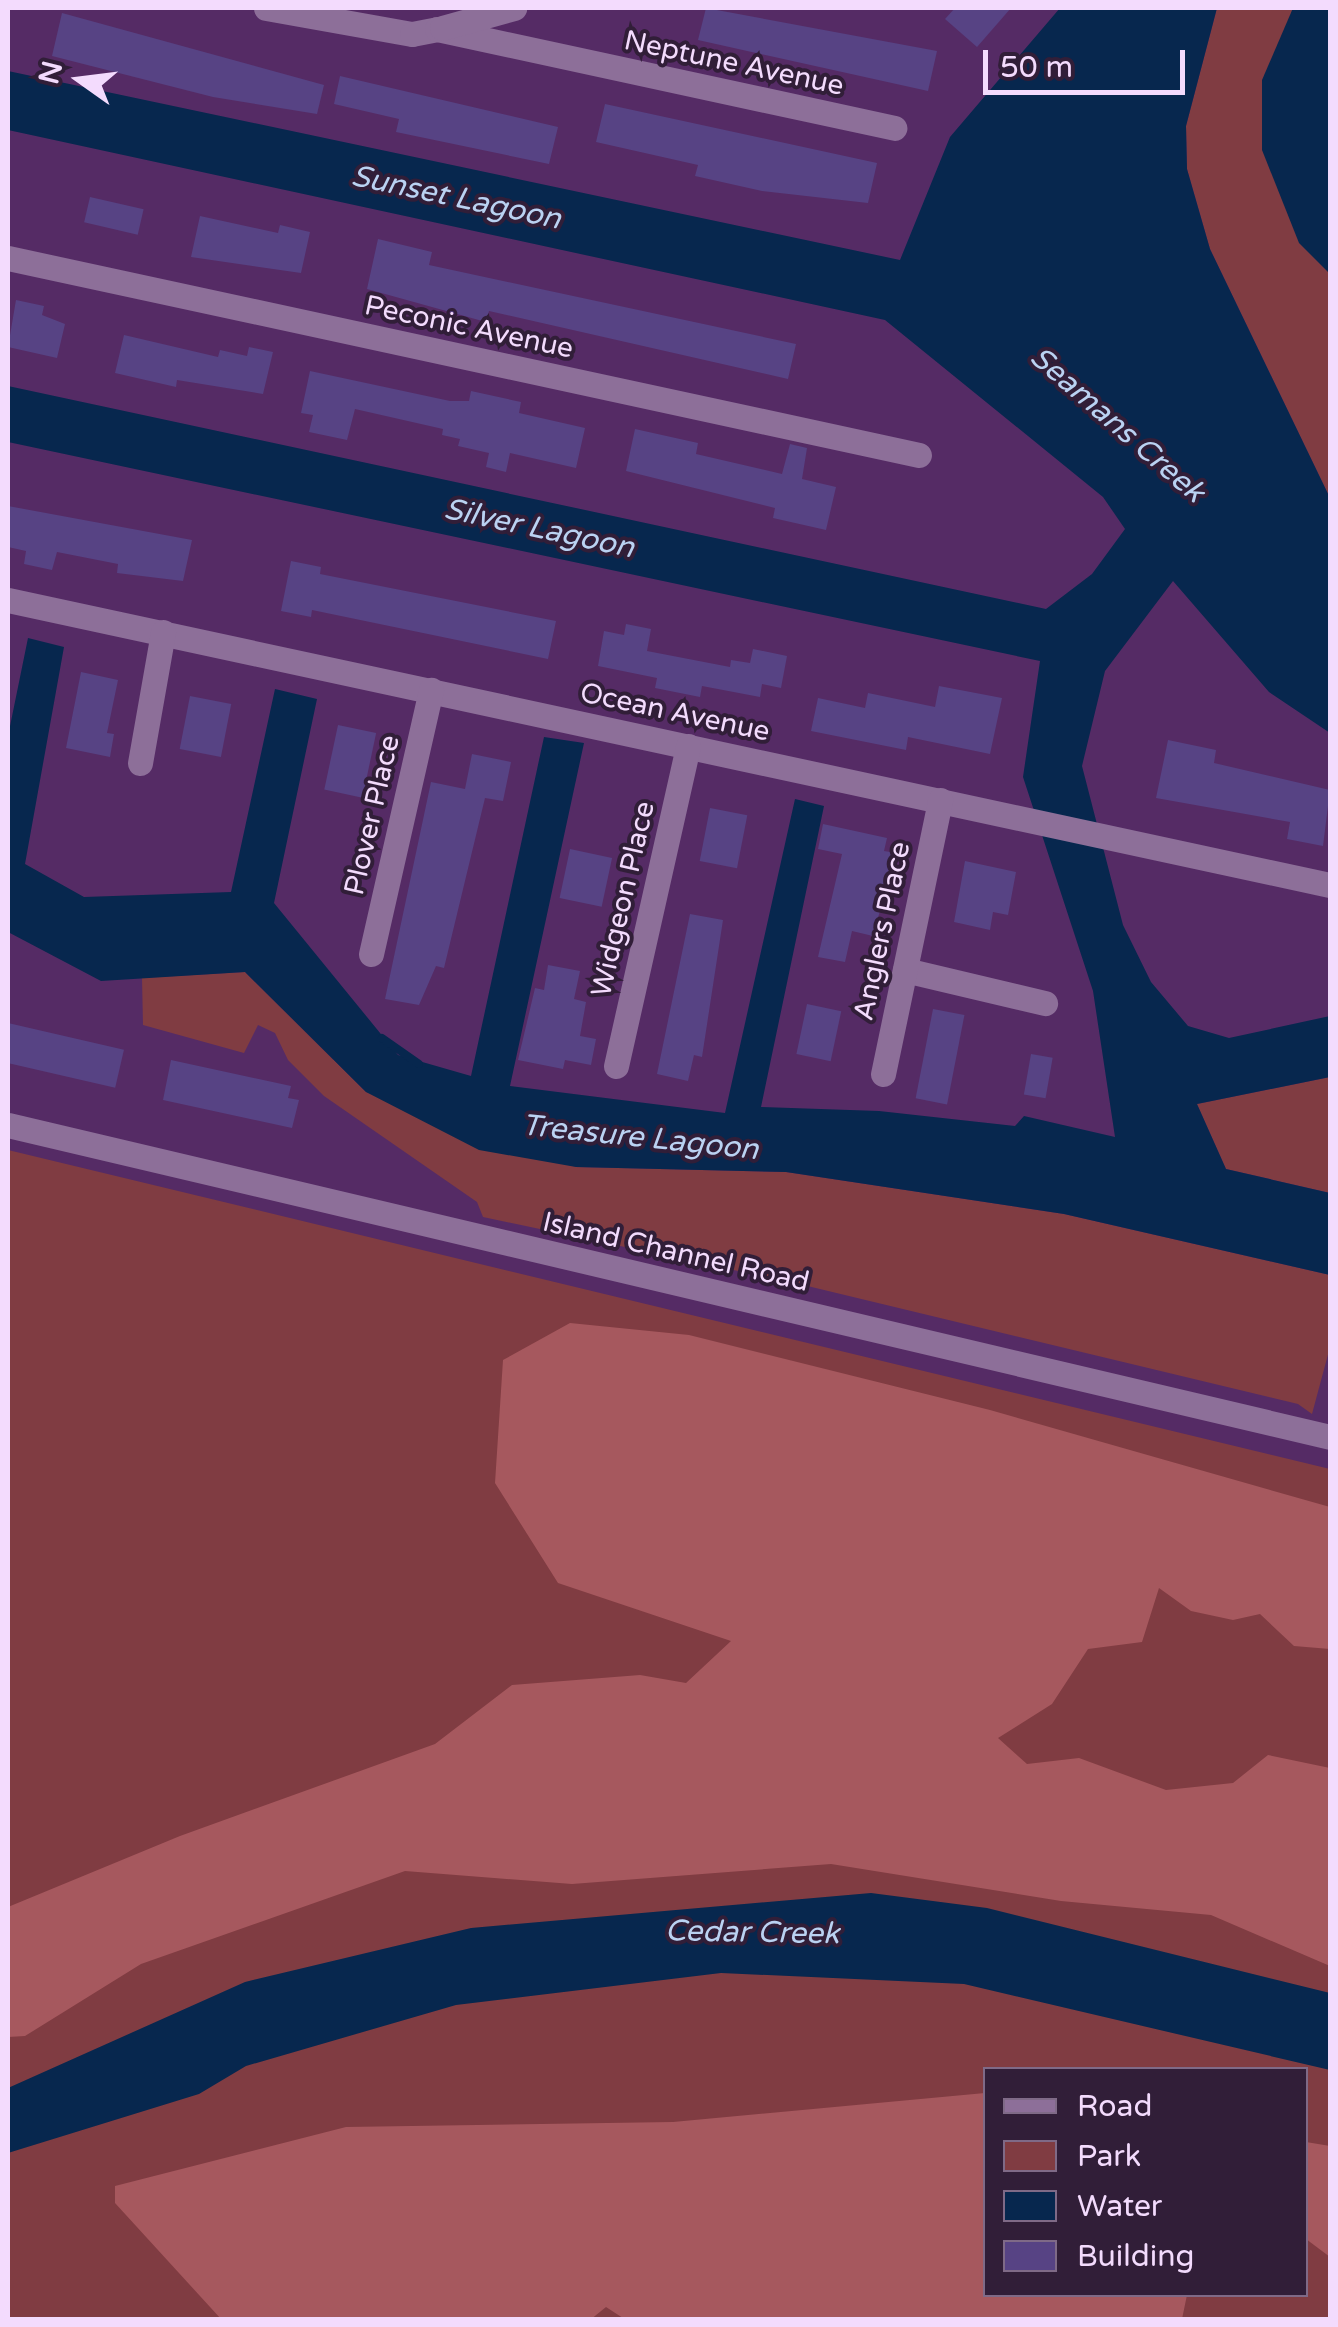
<!DOCTYPE html>
<html>
<head>
<meta charset="utf-8">
<style>
  body { margin:0 }
  #map { position:relative; width:1338px; height:2327px; overflow:hidden; background:#552b65; font-family:"Varela Round",sans-serif }
  div>[style] { position:absolute }
  .green>* { inset:0; background:#803c42 }
  .forest>* { inset:0; background:#a6585e }
  .water>* { inset:0; background:#07274e }
  .stream>* { height:8px; margin:-4px; padding:0 4px; transform-origin:4px; border-radius:4px; background:#07274e }
  .building>* { inset:0; background:#574384; transform-origin:0 0 }
  .minor>* { height:25px; margin:-12.5px; padding:0 12.5px; transform-origin:12.5px; border-radius:12.5px; background:#8d6f99 }
  span { translate:-50% -50%; white-space:nowrap; text-align:center; line-height:1.15; -webkit-text-stroke:8px #311e38; paint-order:stroke }
  .street-label { font-size:28px; color:#f3dbfd }
  .water-label { font-size:30px; color:#bad2f2; font-style:italic }
  .frame { position:absolute; inset:0; border:10px solid #f3dbfd; pointer-events:none }
  .legend { position:absolute; left:983px; top:2067px; width:325px; height:230px; box-sizing:border-box; background:#311e38; border:2px solid #7f6a87; margin:0; padding:12px 18px; list-style:none; font-size:30px; color:#f3dbfd }
  .legend li { display:flex; align-items:center; gap:20px; height:50px }
  .legend b { width:50px; border:2px solid #7f6a87 }
  .north { position:absolute; left:30px; top:30px; width:100px; height:100px; -webkit-text-stroke:8px #311e38; paint-order:stroke; rotate:284deg; font-size:28px; font-weight:700; line-height:40px; text-align:center; color:#f3dbfd }
  .north::after { content:''; display:block; margin:auto; width:35px; height:45px; background:#f3dbfd; clip-path:polygon(50% 0,100% 100%,50% 72%,0 100%) }
  .scale { position:absolute; left:983px; top:50px; width:202px; height:45px; box-sizing:border-box; border:5px solid #f3dbfd; border-top:0; padding-left:12px; font-size:30px; line-height:35px; white-space:nowrap; color:#f3dbfd; -webkit-text-stroke:8px #311e38; paint-order:stroke }
</style>
</head>
<body>
<div id="map">
  <div class="green">
    <div style="clip-path:polygon(1217px 8px,1330px 8px,1330px 498px,1210px 249px,1187px 169px,1186px 126px)"></div>
    <div style="clip-path:polygon(245px 972px,366px 1092px,576px 1167px,786px 1172px,1064px 1214px,1330px 1275px,1330px 1347px,1312px 1414px,1298px 1404px,795px 1283px,483px 1217px,477px 1202px,324px 1096px,288px 1060px,275px 1033px,258px 1025px,244px 1053px,143px 1025px,142px 978px)"></div>
    <div style="clip-path:polygon(1330px 1077px,1330px 1193px,1226px 1169px,1197px 1104px)"></div>
    <div style="clip-path:polygon(evenodd,8px 1150px,1330px 1469px,1330px 2319px,8px 2319px,8px 1150px,986px 2070px,1306px 2070px,1306px 2294px,986px 2294px,986px 2070px)"></div>
  </div>
  <div class="forest">
    <div style="clip-path:polygon(570px 1323px,689px 1335px,990px 1410px,1330px 1507px,1330px 1649px,1294px 1646px,1260px 1614px,1233px 1620px,1191px 1611px,1159px 1588px,1142px 1642px,1088px 1649px,1052px 1704px,998px 1738px,1027px 1764px,1079px 1758px,1166px 1790px,1233px 1783px,1268px 1755px,1330px 1768px,1330px 1966px,1211px 1915px,1061px 1901px,831px 1864px,572px 1884px,405px 1871px,141px 1964px,25px 2036px,8px 2037px,8px 1907px,180px 1836px,435px 1744px,512px 1685px,640px 1675px,686px 1683px,731px 1641px,558px 1583px,495px 1483px,503px 1360px)"></div>
    <div style="clip-path:polygon(985px 2093px,986px 2294px,1187px 2295px,1182px 2319px,626px 2320px,606px 2307px,590px 2320px,221px 2319px,115px 2203px,115px 2186px,346px 2127px,673px 2122px)"></div>
    <div style="clip-path:polygon(1306px 2142px,1330px 2146px,1330px 2257px,1306px 2239px)"></div>
  </div>
  <div class="water">
    <div style="clip-path:polygon(1060px 8px,1217px 8px,1186px 126px,1187px 169px,1210px 249px,1330px 498px,1330px 733px,1269px 692px,1173px 581px,1105px 671px,1082px 766px,1123px 925px,1151px 982px,1188px 1026px,1229px 1038px,1330px 1016px,1330px 1077px,1197px 1104px,1226px 1169px,1330px 1193px,1330px 1275px,1064px 1214px,786px 1172px,576px 1167px,479px 1150px,366px 1092px,245px 972px,101px 981px,8px 932px,8px 736px,28px 638px,64px 647px,25px 864px,84px 897px,231px 892px,275px 689px,317px 699px,274px 903px,398px 1055px,471px 1076px,544px 737px,584px 743px,510px 1086px,725px 1113px,795px 799px,824px 806px,761px 1107px,879px 1111px,1015px 1126px,1024px 1116px,1115px 1137px,1093px 991px,1023px 777px,1040px 661px,8px 442px,8px 386px,1046px 609px,1092px 574px,1125px 529px,1103px 497px,885px 320px,8px 130px,8px 71px,900px 260px,950px 137px)"></div>
    <div style="clip-path:polygon(1293px 8px,1330px 8px,1330px 274px,1299px 243px,1262px 150px,1262px 80px)"></div>
    <div style="clip-path:polygon(871px 1893px,987px 1908px,1330px 1993px,1330px 2070px,964px 1984px,721px 1973px,456px 2005px,246px 2066px,199px 2094px,8px 2153px,8px 2088px,245px 1982px,471px 1928px)"></div>
  </div>
  <div class="stream">
    <div style="left:382px;top:1038px;width:45px;rotate:35.1deg"></div>
  </div>
  <div class="building">
    <div style="clip-path:polygon(706px 8px,937px 51px,928px 91px,698px 40px)"></div>
    <div style="clip-path:polygon(955px 8px,1011px 8px,977px 47px,945px 19px)"></div>
    <div style="clip-path:polygon(62px 13px,324px 85px,317px 114px,213px 97px,52px 56px)"></div>
    <div style="clip-path:polygon(340px 76px,558px 127px,549px 164px,396px 132px,399px 119px,334px 104px)"></div>
    <div style="clip-path:polygon(605px 104px,877px 163px,868px 203px,762px 191px,695px 176px,698px 165px,596px 142px)"></div>
    <div style="left:90px;top:197px;width:55px;height:26px;rotate:13deg"></div>
    <div style="clip-path:polygon(200px 216px,278px 233px,280px 225px,310px 232px,301px 273px,191px 257px)"></div>
    <div style="clip-path:polygon(378px 239px,432px 252px,429px 265px,796px 344px,788px 379px,489px 311px,486px 322px,367px 289px)"></div>
    <div style="clip-path:polygon(16px 300px,44px 306px,42px 315px,65px 324px,57px 358px,8px 347px)"></div>
    <div style="clip-path:polygon(124px 335px,218px 357px,220px 350px,247px 356px,249px 347px,273px 352px,263px 394px,177px 380px,176px 387px,115px 373px)"></div>
    <div style="clip-path:polygon(310px 371px,450px 401px,469px 401px,471px 391px,521px 402px,519px 413px,585px 428px,576px 468px,510px 453px,506px 472px,486px 467px,489px 453px,458px 446px,460px 439px,442px 435px,443px 429px,355px 409px,347px 440px,309px 432px,313px 415px,301px 413px)"></div>
    <div style="clip-path:polygon(635px 429px,698px 443px,696px 454px,782px 474px,790px 444px,807px 448px,802px 479px,836px 487px,826px 530px,773px 518px,775px 508px,626px 471px)"></div>
    <div style="clip-path:polygon(8px 506px,192px 540px,183px 581px,117px 573px,118px 564px,57px 552px,52px 570px,24px 564px,26px 551px,8px 547px)"></div>
    <div style="clip-path:polygon(291px 561px,321px 567px,320px 574px,556px 621px,548px 659px,312px 610px,311px 617px,281px 611px)"></div>
    <div style="clip-path:polygon(626px 624px,651px 629px,647px 651px,730px 667px,731px 660px,750px 663px,753px 649px,787px 656px,781px 688px,762px 684px,760px 697px,702px 686px,700px 697px,655px 688px,657px 678px,598px 666px,604px 631px,624px 635px)"></div>
    <div style="clip-path:polygon(81px 672px,118px 680px,107px 733px,114px 734px,110px 757px,66px 748px)"></div>
    <div style="clip-path:polygon(939px 686px,1002px 698px,990px 754px,908px 737px,906px 750px,811px 731px,818px 698px,865px 708px,868px 693px,935px 707px)"></div>
    <div style="left:190px;top:696px;width:42px;height:54px;rotate:11deg"></div>
    <div style="left:338px;top:725px;width:39px;height:66px;rotate:12deg"></div>
    <div style="clip-path:polygon(1168px 740px,1216px 750px,1214px 763px,1330px 790px,1323px 846px,1287px 839px,1290px 822px,1156px 798px)"></div>
    <div style="clip-path:polygon(472px 754px,511px 762px,503px 801px,485px 798px,444px 968px,436px 966px,419px 1005px,385px 999px,431px 782px,465px 789px)"></div>
    <div style="left:710px;top:808px;width:38px;height:54px;rotate:11deg"></div>
    <div style="clip-path:polygon(823px 824px,887px 838px,884px 851px,896px 853px,873px 936px,852px 931px,845px 962px,818px 957px,842px 854px,818px 849px)"></div>
    <div style="left:570px;top:849px;width:43px;height:50px;rotate:12deg"></div>
    <div style="clip-path:polygon(965px 861px,1016px 872px,1008px 915px,993px 912px,990px 930px,954px 922px)"></div>
    <div style="clip-path:polygon(690px 914px,723px 920px,702px 1057px,694px 1055px,688px 1081px,657px 1074px)"></div>
    <div style="clip-path:polygon(548px 965px,580px 971px,574px 999px,586px 1002px,580px 1036px,596px 1039px,591px 1065px,565px 1060px,563px 1069px,518px 1060px,535px 988px,544px 990px)"></div>
    <div style="left:807px;top:1004px;width:35px;height:51px;rotate:12deg"></div>
    <div style="left:933px;top:1009px;width:32px;height:91px;rotate:11deg"></div>
    <div style="left:8px;top:1023px;width:119px;height:39px;rotate:13deg"></div>
    <div style="left:1031px;top:1054px;width:22px;height:41px;rotate:10deg"></div>
    <div style="clip-path:polygon(171px 1060px,291px 1086px,288px 1098px,299px 1100px,292px 1128px,163px 1100px)"></div>
  </div>
  <div class="minor">
    <div style="left:266px;top:8px;width:148px;rotate:10.1deg"></div>
    <div style="left:412px;top:34px;width:25px;rotate:-11deg"></div>
    <div style="left:437px;top:29px;width:468px;rotate:12.2deg"></div>
    <div style="left:442px;top:28px;width:75px;rotate:-15.5deg"></div>
    <div style="left:8px;top:258px;width:932px;rotate:12.2deg"></div>
    <div style="left:8px;top:600px;width:1352px;rotate:12.17deg"></div>
    <div style="left:140px;top:763px;width:133px;rotate:-80deg"></div>
    <div style="left:371px;top:954px;width:271px;rotate:-77.2deg"></div>
    <div style="left:905px;top:970px;width:144px;rotate:13.3deg"></div>
    <div style="left:616px;top:1066px;width:328px;rotate:-77.3deg"></div>
    <div style="left:883px;top:1074px;width:280px;rotate:-78.2deg"></div>
    <div style="left:8px;top:1125px;width:1358px;rotate:13.28deg"></div>
  </div>
  <div class="street-label">
    <span style="left:734px;top:63px;rotate:12deg">Neptune Avenue</span>
    <span style="left:469px;top:327px;rotate:12deg">Peconic Avenue</span>
    <span style="left:675px;top:712px;rotate:12deg">Ocean Avenue</span>
    <span style="left:372px;top:815px;rotate:-77deg">Plover Place</span>
    <span style="left:623px;top:899px;rotate:-77deg">Widgeon Place</span>
    <span style="left:882px;top:931px;rotate:-78deg">Anglers Place</span>
    <span style="left:676px;top:1252px;rotate:13deg">Island Channel Road</span>
  </div>
  <div class="water-label">
    <span style="left:456px;top:198px;rotate:12deg">Sunset Lagoon</span>
    <span style="left:1117px;top:425px;rotate:41deg">Seamans Creek</span>
    <span style="left:539px;top:529px;rotate:12deg">Silver Lagoon</span>
    <span style="left:640px;top:1138px;rotate:6deg">Treasure Lagoon</span>
    <span style="left:752px;top:1933px;rotate:1deg">Cedar Creek</span>
  </div>
  <div class="frame"></div>
  <ul class="legend">
  <li><b style="height:12px;background:#8d6f99"></b>Road</li>
  <li><b style="height:28px;background:#803c42"></b>Park</li>
  <li><b style="height:28px;background:#07274e"></b>Water</li>
  <li><b style="height:28px;background:#574384"></b>Building</li>
  </ul>
  <div class="north">N</div>
  <div class="scale">50 m</div>
</div>
</body>
</html>
